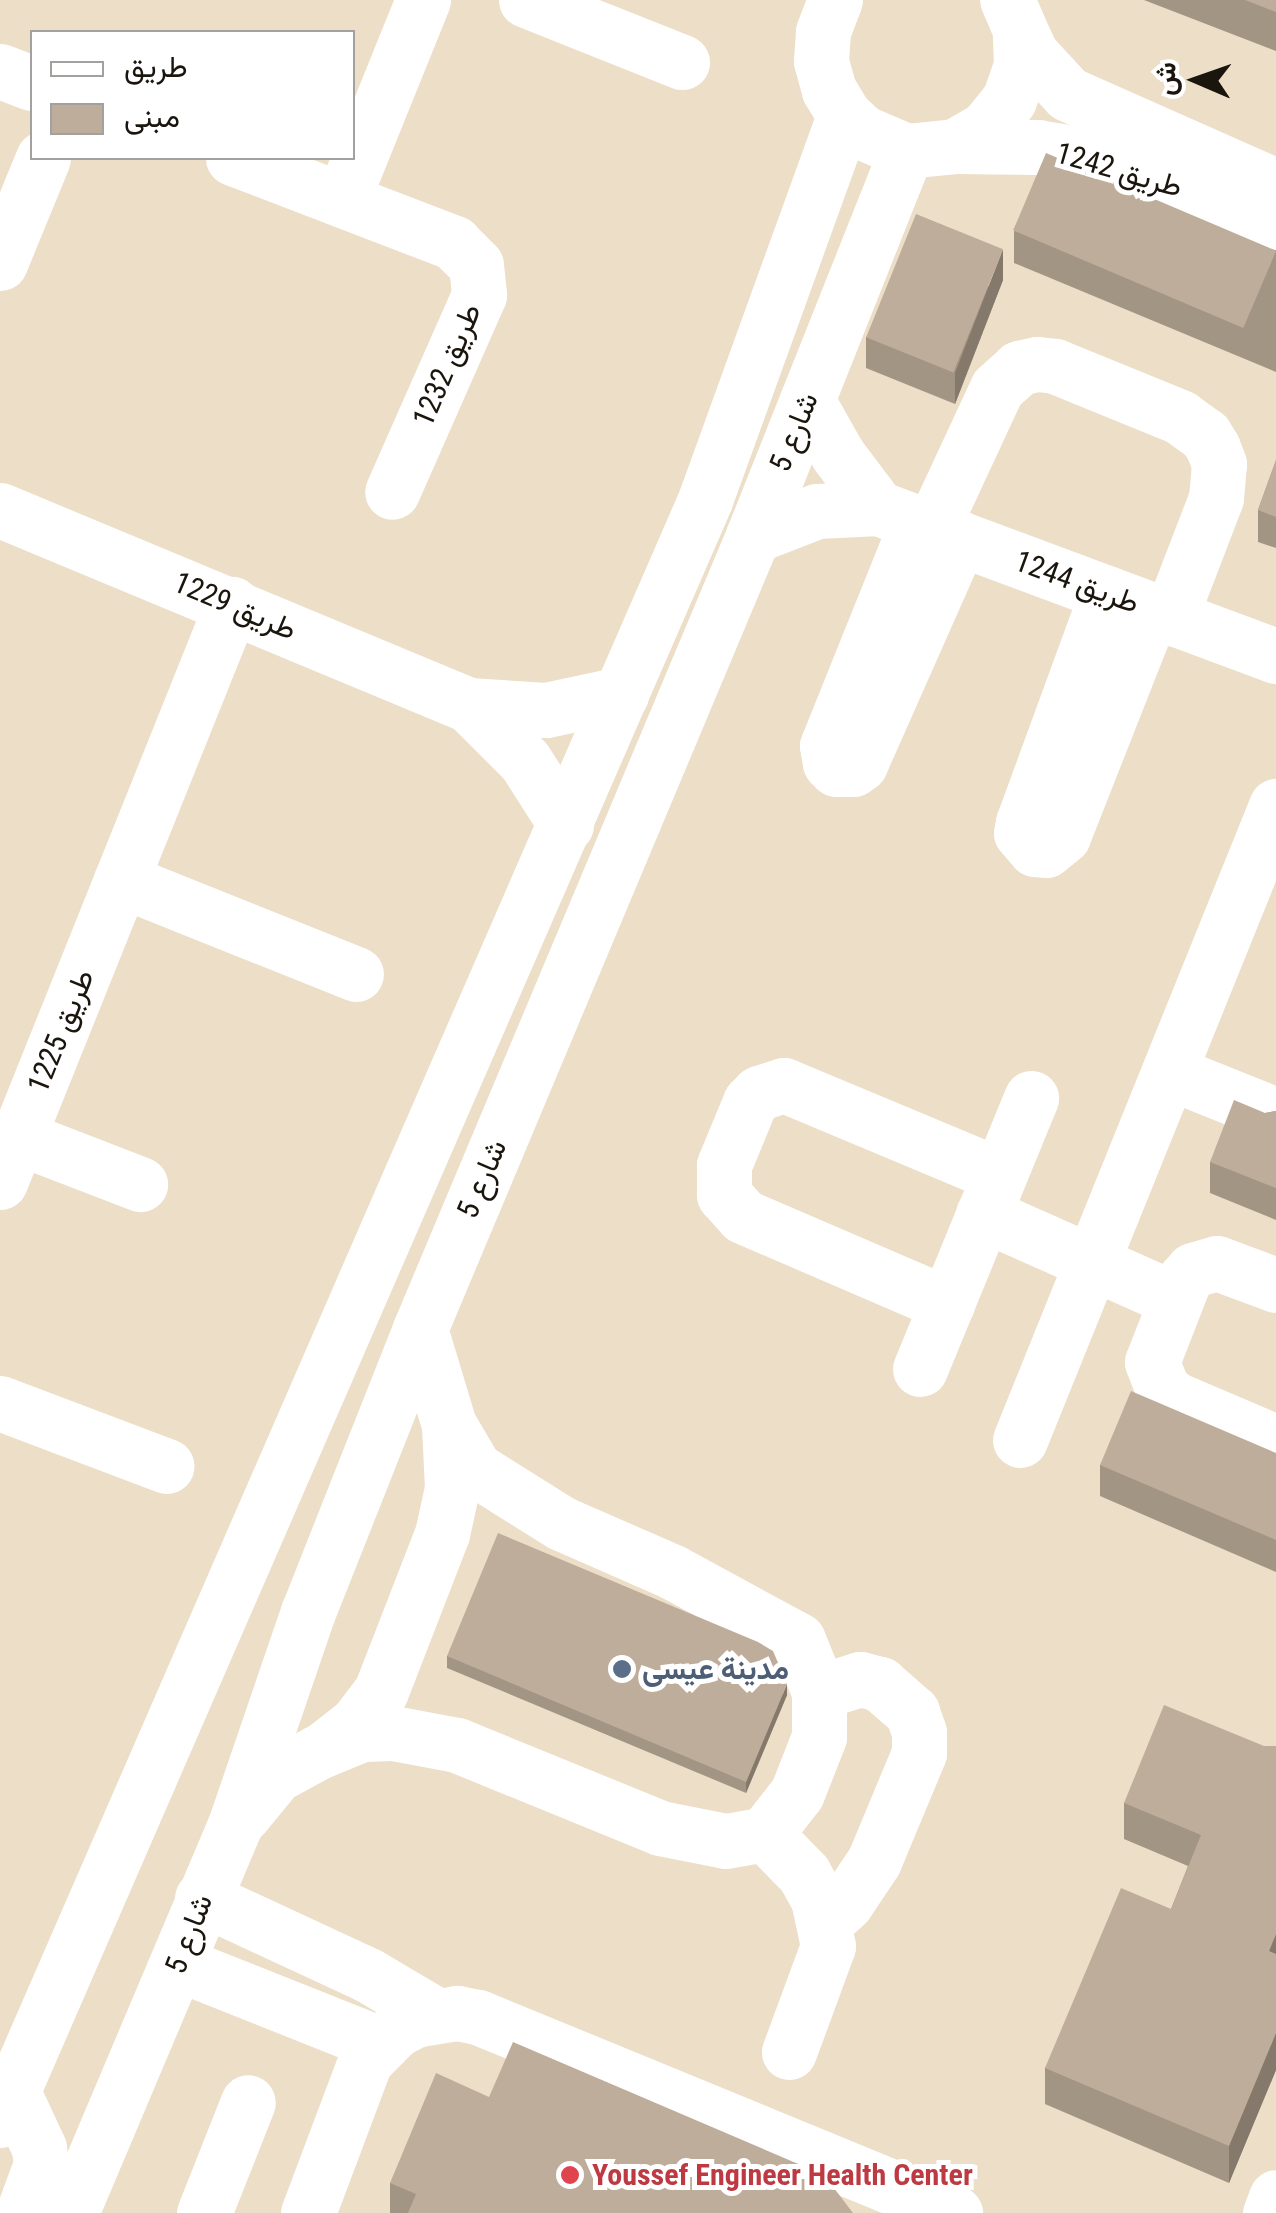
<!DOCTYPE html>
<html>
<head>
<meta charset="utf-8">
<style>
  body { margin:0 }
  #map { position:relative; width:1276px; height:2213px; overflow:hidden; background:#ecdec7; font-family:"Roboto Condensed",Vazirmatn,sans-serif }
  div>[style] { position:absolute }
  .minor>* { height:55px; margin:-27.5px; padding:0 27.5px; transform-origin:27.5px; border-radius:27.5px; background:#fff }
  .wall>* { inset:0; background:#a39584 }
  .shaded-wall>* { inset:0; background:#85796c }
  .building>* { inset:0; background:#bead9a; transform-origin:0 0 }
  .dots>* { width:28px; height:28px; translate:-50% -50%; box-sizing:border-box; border:5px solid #fff; border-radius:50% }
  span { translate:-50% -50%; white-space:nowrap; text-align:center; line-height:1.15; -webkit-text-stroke:10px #fff; paint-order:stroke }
  .street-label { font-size:30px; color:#1a150d }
  .service-label { font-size:30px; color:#4e5e75; font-weight:700 }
  .left { translate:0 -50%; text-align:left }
  .health-label { font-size:30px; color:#be3a42; font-weight:700 }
  .legend { position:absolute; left:30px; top:30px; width:325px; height:130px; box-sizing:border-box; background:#fff; border:2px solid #a3a19e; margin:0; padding:12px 18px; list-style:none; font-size:30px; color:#1a150d }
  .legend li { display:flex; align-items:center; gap:20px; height:50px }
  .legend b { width:50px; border:2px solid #a3a19e }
  .north { position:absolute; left:1146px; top:30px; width:100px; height:100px; -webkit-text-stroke:8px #fff; paint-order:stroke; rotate:272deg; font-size:28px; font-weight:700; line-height:40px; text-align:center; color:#1a150d }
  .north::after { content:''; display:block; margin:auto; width:35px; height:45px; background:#1a150d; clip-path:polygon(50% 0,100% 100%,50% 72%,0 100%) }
</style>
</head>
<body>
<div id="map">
  <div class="minor">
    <div style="left:526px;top:0;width:168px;rotate:21.7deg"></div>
    <div style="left:835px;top:0;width:34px;rotate:111deg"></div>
    <div style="left:823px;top:32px;width:29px;rotate:94deg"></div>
    <div style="left:821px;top:61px;width:30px;rotate:75deg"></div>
    <div style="left:829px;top:90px;width:29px;rotate:59deg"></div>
    <div style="left:844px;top:115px;width:25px;rotate:43deg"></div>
    <div style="left:862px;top:132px;width:48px;rotate:23.4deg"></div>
    <div style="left:906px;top:151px;width:49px;rotate:-5.8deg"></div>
    <div style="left:955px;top:146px;width:36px;rotate:-30deg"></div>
    <div style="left:986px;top:128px;width:36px;rotate:-51deg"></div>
    <div style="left:1009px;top:100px;width:36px;rotate:-71deg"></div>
    <div style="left:1021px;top:66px;width:36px;rotate:-92deg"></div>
    <div style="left:1020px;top:30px;width:33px;rotate:-113deg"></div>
    <div style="left:1020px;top:30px;width:26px;rotate:65deg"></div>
    <div style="left:1031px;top:54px;width:54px;rotate:47.2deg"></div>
    <div style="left:1068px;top:94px;width:227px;rotate:23.9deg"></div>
    <div style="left:0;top:71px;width:34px;rotate:21deg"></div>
    <div style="left:955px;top:146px;width:83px;rotate:0.7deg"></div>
    <div style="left:1038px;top:147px;width:54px;rotate:9.6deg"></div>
    <div style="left:1091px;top:156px;width:52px;rotate:16.7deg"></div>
    <div style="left:1141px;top:171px;width:146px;rotate:22.2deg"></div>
    <div style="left:233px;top:158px;width:237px;rotate:21deg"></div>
    <div style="left:454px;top:243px;width:31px;rotate:45deg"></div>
    <div style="left:476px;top:265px;width:30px;rotate:84deg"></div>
    <div style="left:479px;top:295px;width:215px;rotate:113.8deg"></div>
    <div style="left:343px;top:198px;width:214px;rotate:-68deg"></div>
    <div style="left:0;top:263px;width:113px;rotate:-67.7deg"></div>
    <div style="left:807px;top:400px;width:63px;rotate:60.6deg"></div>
    <div style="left:838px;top:455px;width:66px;rotate:53deg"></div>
    <div style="left:0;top:510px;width:508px;rotate:22.58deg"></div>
    <div style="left:469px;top:705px;width:77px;rotate:3.7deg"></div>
    <div style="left:546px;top:710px;width:77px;rotate:-12deg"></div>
    <div style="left:917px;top:522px;width:241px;rotate:111.9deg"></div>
    <div style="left:827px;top:746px;width:17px;rotate:80deg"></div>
    <div style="left:830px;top:763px;width:8px;rotate:45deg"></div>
    <div style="left:836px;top:769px;width:17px"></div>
    <div style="left:853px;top:769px;width:9px;rotate:-36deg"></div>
    <div style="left:860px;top:764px;width:247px;rotate:-66.1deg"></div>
    <div style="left:932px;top:528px;width:154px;rotate:-65.1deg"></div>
    <div style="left:997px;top:388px;width:30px;rotate:-42deg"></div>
    <div style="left:1019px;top:368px;width:18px;rotate:-13deg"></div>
    <div style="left:1037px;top:364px;width:18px;rotate:6deg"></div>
    <div style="left:1055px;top:366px;width:135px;rotate:22.2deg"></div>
    <div style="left:1180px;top:417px;width:31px;rotate:36deg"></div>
    <div style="left:1205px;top:435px;width:15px;rotate:58deg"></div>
    <div style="left:1213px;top:448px;width:17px;rotate:69deg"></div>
    <div style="left:1219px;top:464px;width:34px;rotate:95deg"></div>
    <div style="left:1216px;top:498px;width:129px;rotate:111deg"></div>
    <div style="left:753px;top:536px;width:69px;rotate:-21.3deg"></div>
    <div style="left:817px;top:511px;width:61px;rotate:-2.8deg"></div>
    <div style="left:878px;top:508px;width:425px;rotate:20.4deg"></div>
    <div style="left:1107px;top:593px;width:244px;rotate:110.1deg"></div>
    <div style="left:1023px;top:822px;width:11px;rotate:100deg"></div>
    <div style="left:1021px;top:833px;width:21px;rotate:49deg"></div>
    <div style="left:1035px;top:849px;width:11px;rotate:5deg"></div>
    <div style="left:1046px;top:850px;width:22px;rotate:-39deg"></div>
    <div style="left:1063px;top:836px;width:243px;rotate:-68.5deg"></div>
    <div style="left:469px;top:705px;width:79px;rotate:45deg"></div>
    <div style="left:525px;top:761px;width:76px;rotate:57.4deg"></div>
    <div style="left:121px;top:880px;width:253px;rotate:21.8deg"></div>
    <div style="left:1169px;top:1072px;width:115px;rotate:21.9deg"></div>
    <div style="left:18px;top:1137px;width:131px;rotate:21.1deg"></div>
    <div style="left:0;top:1182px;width:623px;rotate:-68.13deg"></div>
    <div style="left:983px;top:1214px;width:210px;rotate:23.9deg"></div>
    <div style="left:1276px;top:1285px;width:63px;rotate:-159.6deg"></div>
    <div style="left:1217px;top:1263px;width:25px;rotate:164deg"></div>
    <div style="left:1193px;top:1270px;width:13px;rotate:132deg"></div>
    <div style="left:1184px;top:1280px;width:88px;rotate:111.3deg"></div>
    <div style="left:1152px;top:1362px;width:30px;rotate:69deg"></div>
    <div style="left:1163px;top:1390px;width:15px;rotate:37deg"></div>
    <div style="left:1175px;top:1399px;width:110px;rotate:23.1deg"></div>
    <div style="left:947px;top:1304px;width:222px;rotate:-156.7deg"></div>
    <div style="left:743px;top:1216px;width:28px;rotate:-132deg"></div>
    <div style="left:724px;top:1195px;width:30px;rotate:-90deg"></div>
    <div style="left:724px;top:1165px;width:68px;rotate:-67.6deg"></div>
    <div style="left:750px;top:1102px;width:13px;rotate:-45deg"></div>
    <div style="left:759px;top:1093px;width:26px;rotate:-18deg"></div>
    <div style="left:784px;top:1085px;width:233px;rotate:22.7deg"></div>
    <div style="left:920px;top:1369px;width:293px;rotate:-67.7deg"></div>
    <div style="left:0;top:1403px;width:178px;rotate:20.7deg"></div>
    <div style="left:1020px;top:1440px;width:684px;rotate:-68.01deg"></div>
    <div style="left:819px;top:1692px;width:43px;rotate:-17.6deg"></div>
    <div style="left:860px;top:1679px;width:21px;rotate:14deg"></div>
    <div style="left:880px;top:1684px;width:43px;rotate:41.2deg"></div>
    <div style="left:912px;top:1712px;width:21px;rotate:71deg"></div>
    <div style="left:919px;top:1732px;width:21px;rotate:90deg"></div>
    <div style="left:919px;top:1753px;width:117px;rotate:112.6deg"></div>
    <div style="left:874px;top:1861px;width:50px;rotate:123.7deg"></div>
    <div style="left:846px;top:1903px;width:28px;rotate:138deg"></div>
    <div style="left:325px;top:1748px;width:39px;rotate:-38deg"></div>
    <div style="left:356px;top:1724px;width:41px;rotate:-52.9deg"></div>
    <div style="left:381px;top:1691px;width:168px;rotate:-68.8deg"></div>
    <div style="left:442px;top:1534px;width:47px;rotate:-77.7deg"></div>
    <div style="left:452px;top:1488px;width:62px;rotate:-92.8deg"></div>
    <div style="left:243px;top:1815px;width:52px;rotate:-50.5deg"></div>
    <div style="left:276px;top:1775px;width:48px;rotate:-28.7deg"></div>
    <div style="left:318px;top:1752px;width:48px;rotate:-22.2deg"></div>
    <div style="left:362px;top:1734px;width:31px;rotate:-2deg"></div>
    <div style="left:393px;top:1733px;width:65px;rotate:10.6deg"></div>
    <div style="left:457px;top:1745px;width:219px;rotate:22.2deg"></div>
    <div style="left:660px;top:1828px;width:67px;rotate:11.1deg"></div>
    <div style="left:726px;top:1841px;width:40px;rotate:-10deg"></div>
    <div style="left:765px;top:1834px;width:52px;rotate:-52deg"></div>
    <div style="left:797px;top:1793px;width:60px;rotate:-68.6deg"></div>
    <div style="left:819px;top:1737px;width:45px;rotate:-90deg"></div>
    <div style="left:819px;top:1692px;width:56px;rotate:-112deg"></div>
    <div style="left:798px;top:1640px;width:142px;rotate:-151.5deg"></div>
    <div style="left:673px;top:1572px;width:122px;rotate:-156.4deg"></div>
    <div style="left:561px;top:1523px;width:102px;rotate:-147.9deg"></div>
    <div style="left:475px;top:1469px;width:51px;rotate:-120.6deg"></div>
    <div style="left:449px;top:1425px;width:100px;rotate:-106.8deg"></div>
    <div style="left:765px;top:1834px;width:56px;rotate:45.7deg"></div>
    <div style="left:804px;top:1874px;width:29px;rotate:61deg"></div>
    <div style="left:818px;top:1899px;width:48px;rotate:78deg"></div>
    <div style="left:828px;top:1946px;width:113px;rotate:110.2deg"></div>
    <div style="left:202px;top:1898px;width:183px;rotate:24.9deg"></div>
    <div style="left:368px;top:1975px;width:79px;rotate:30.5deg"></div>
    <div style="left:179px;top:1964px;width:216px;rotate:21.7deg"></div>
    <div style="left:13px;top:2092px;width:62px;rotate:65.1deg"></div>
    <div style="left:39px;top:2148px;width:16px;rotate:83deg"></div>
    <div style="left:41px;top:2164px;width:52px;rotate:110.2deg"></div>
    <div style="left:0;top:2120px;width:1767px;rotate:-66.48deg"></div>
    <div style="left:705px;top:500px;width:409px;rotate:-70.1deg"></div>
    <div style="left:71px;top:2213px;width:421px;rotate:-67.1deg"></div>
    <div style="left:235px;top:1825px;width:225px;rotate:-71.1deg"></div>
    <div style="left:308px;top:1612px;width:304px;rotate:-68.4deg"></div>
    <div style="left:420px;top:1329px;width:860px;rotate:-67.22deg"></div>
    <div style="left:753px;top:536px;width:414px;rotate:-68.3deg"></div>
    <div style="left:204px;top:2213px;width:119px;rotate:-68.4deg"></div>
    <div style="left:308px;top:2213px;width:162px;rotate:-69.4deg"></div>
    <div style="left:365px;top:2061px;width:44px;rotate:-45deg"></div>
    <div style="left:396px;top:2030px;width:21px;rotate:-28deg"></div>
    <div style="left:415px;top:2020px;width:43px;rotate:-9.5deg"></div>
    <div style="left:457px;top:2013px;width:21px;rotate:11deg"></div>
    <div style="left:478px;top:2017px;width:516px;rotate:22.34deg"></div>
    <div style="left:1270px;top:2213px;width:17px;rotate:-69deg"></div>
  </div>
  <div class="wall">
    <div style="clip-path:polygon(1144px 0,1276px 0,1276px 51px)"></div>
    <div style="clip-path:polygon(1014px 231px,1276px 250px,1276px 372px,1014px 263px)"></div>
    <div style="clip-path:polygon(1003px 280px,955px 404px,866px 368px,866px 337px)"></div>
    <div style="clip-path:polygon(1276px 460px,1276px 548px,1258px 542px,1258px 510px)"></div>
    <div style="clip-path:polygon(1276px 1111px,1276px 1220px,1210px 1193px,1210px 1162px,1265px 1113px)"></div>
    <div style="clip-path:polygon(1276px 1453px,1276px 1572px,1100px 1496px,1100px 1465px)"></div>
    <div style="clip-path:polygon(447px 1656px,787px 1695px,746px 1793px,447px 1668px)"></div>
    <div style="clip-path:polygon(1264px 1746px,1276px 1746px,1276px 2070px,1229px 2183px,1045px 2104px,1045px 2068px,1171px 1909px,1188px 1866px,1124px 1839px,1124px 1803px)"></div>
    <div style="clip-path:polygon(489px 2097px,853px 2213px,390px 2213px,390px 2183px)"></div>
  </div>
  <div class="shaded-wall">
    <div style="clip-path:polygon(1003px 249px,1003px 280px,955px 404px,955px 373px)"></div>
    <div style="clip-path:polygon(787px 1684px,787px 1695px,746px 1793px,746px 1782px)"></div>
    <div style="clip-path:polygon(1276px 1934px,1276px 1970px,1269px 1951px)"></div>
    <div style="clip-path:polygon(1276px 2033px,1276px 2070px,1229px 2183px,1229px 2146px)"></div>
  </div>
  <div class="building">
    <div style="clip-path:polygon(1245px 0,1276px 0,1276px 12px)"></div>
    <div style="left:1046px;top:153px;width:250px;height:84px;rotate:23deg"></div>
    <div style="left:916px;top:214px;width:94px;height:133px;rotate:22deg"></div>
    <div style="clip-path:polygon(1276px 460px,1276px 517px,1258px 510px)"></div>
    <div style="clip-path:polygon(1234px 1100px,1265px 1113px,1276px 1111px,1276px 1188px,1210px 1162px)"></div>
    <div style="clip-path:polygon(1131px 1391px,1276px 1453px,1276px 1540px,1100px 1465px)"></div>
    <div style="clip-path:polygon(498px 1533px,758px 1642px,773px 1651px,787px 1684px,746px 1782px,447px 1656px)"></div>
    <div style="clip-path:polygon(1164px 1705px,1264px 1746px,1276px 1746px,1276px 1934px,1269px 1951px,1276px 1954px,1276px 2033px,1229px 2146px,1045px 2068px,1121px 1888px,1171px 1909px,1201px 1835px,1124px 1803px)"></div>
    <div style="clip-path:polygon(513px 2042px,824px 2175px,853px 2213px,408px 2213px,416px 2194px,390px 2183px,436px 2073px,489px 2097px)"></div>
  </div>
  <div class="dots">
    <div style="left:622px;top:1669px;background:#5c6f8a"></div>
    <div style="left:570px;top:2175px;background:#e0444e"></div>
  </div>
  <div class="street-label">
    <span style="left:1119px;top:170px;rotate:16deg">طريق 1242</span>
    <span style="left:447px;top:365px;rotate:-67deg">طريق 1232</span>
    <span style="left:794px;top:432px;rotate:-68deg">شارع 5</span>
    <span style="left:1077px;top:582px;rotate:20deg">طريق 1244</span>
    <span style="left:235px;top:606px;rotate:23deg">طريق 1229</span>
    <span style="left:61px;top:1031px;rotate:-68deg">طريق 1225</span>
    <span style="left:482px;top:1179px;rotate:-67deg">شارع 5</span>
    <span style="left:189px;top:1934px;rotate:-69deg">شارع 5</span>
  </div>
  <div class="service-label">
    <span class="left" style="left:642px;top:1669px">مدينة عيسى</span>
  </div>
  <div class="health-label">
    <span class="left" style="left:592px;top:2175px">Youssef Engineer Health Center</span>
  </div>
  <ul class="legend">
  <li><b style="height:12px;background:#fff"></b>طريق</li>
  <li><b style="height:28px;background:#bead9a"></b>مبنى</li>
  </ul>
  <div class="north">ش</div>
</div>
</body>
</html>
